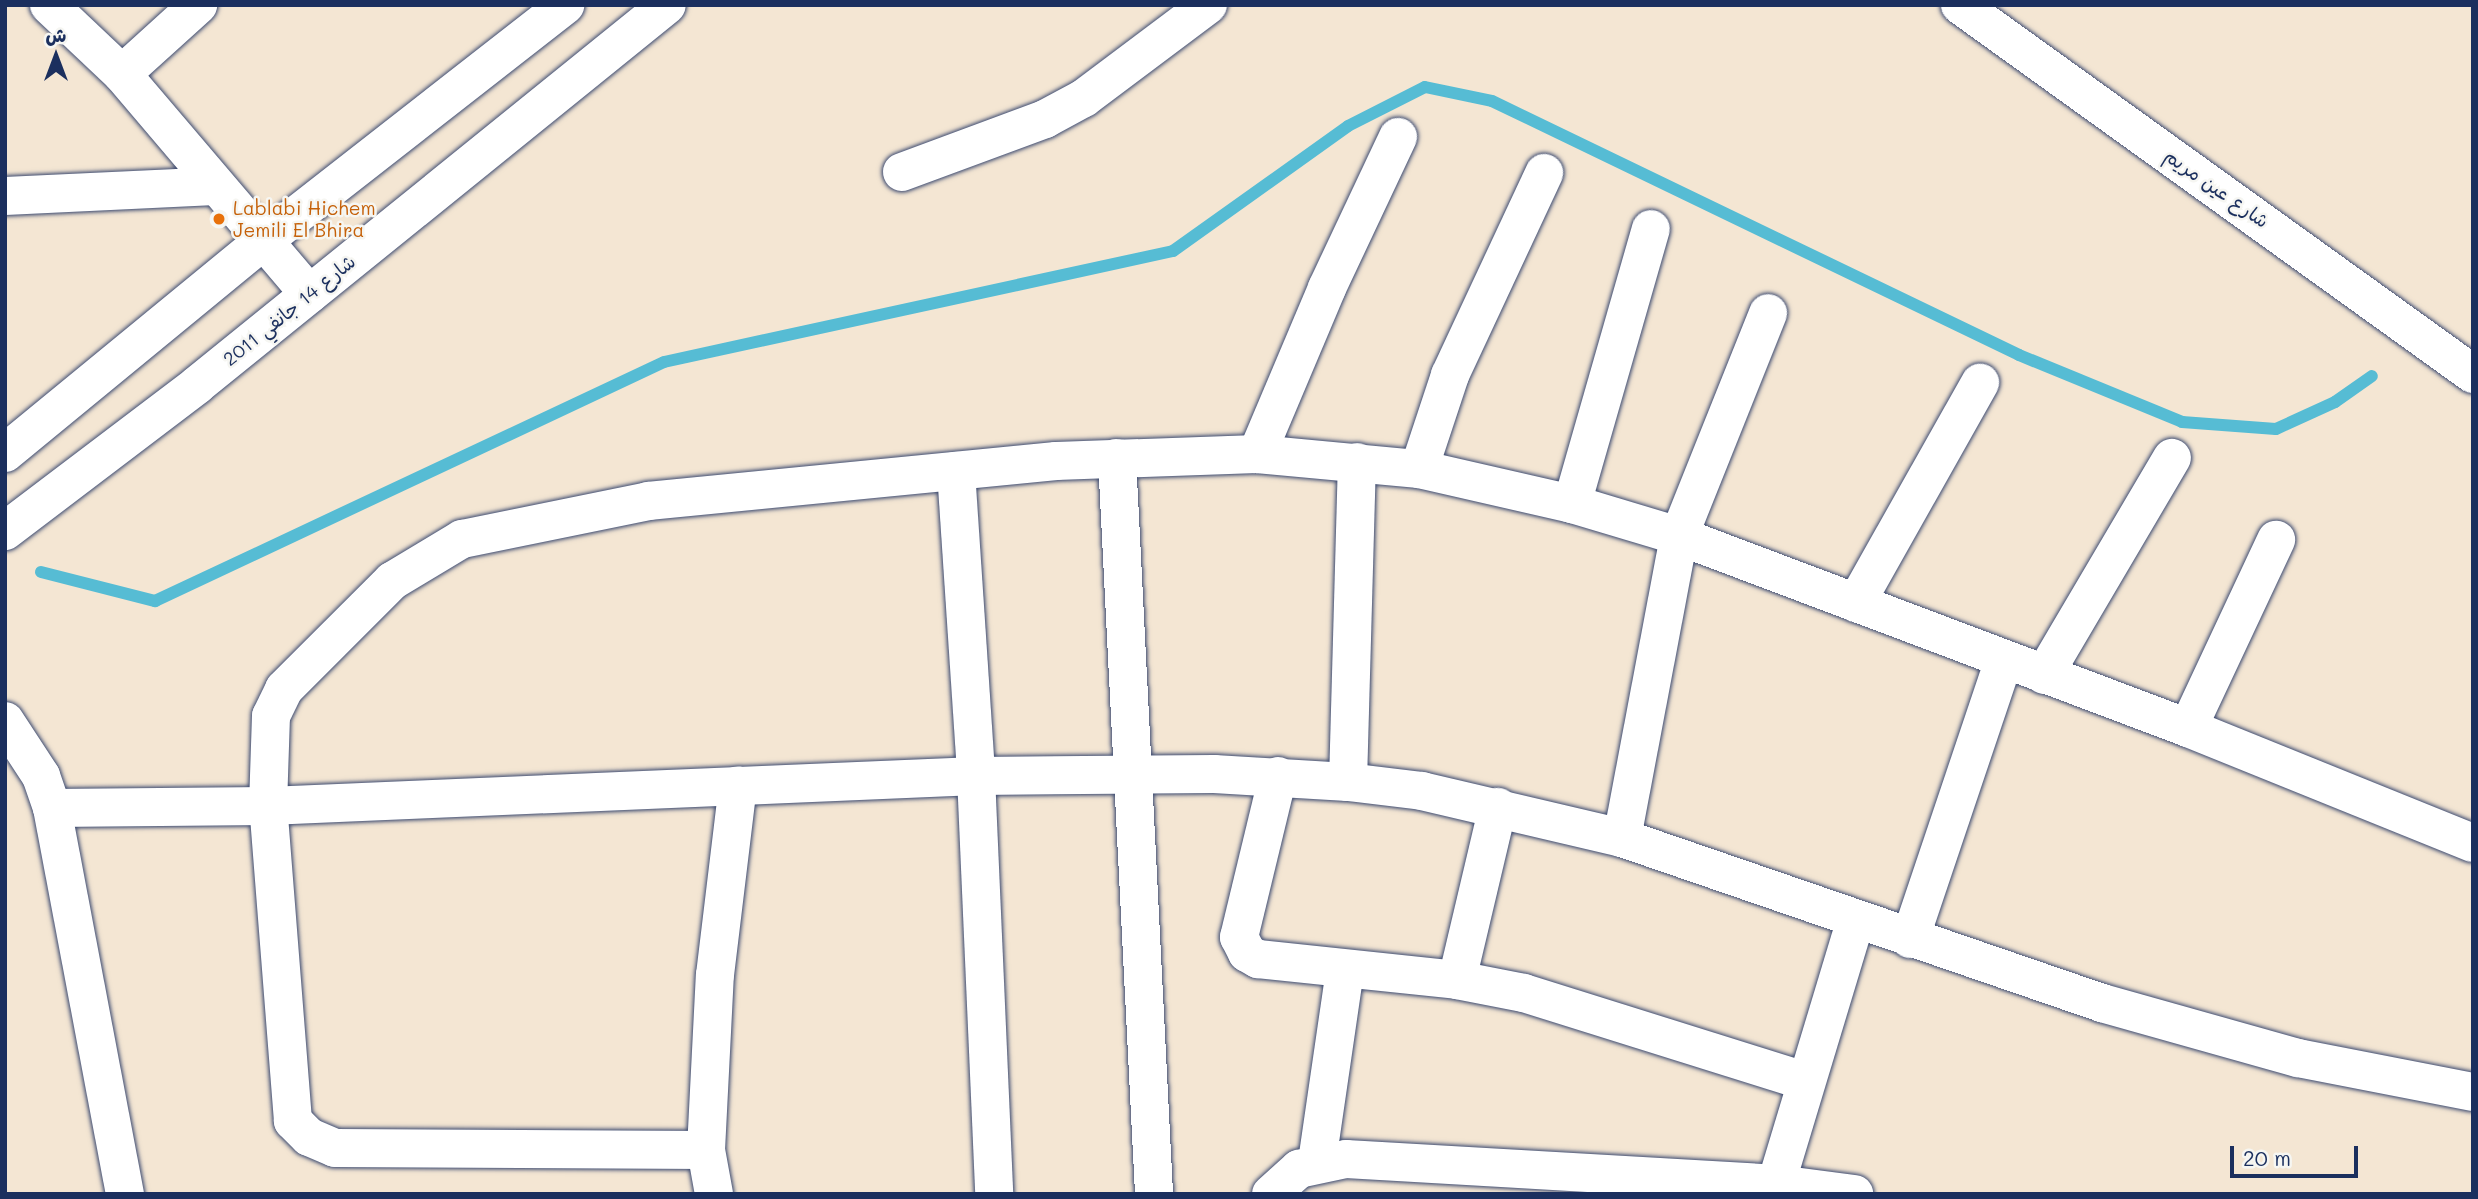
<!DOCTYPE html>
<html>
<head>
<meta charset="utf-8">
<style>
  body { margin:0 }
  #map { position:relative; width:2478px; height:1199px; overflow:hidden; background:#f4e6d3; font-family:Mali,"Playpen Sans Arabic",sans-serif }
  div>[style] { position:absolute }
  .stream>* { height:12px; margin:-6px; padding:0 6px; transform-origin:6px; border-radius:6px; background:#56bcd4 }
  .roads { filter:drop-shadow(0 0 2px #3c4a70) drop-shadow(0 0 2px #3c4a70) }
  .minor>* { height:38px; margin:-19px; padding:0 19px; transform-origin:19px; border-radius:19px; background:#fff }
  .major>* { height:38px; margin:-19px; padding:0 19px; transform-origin:19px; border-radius:19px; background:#fff }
  .dots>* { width:19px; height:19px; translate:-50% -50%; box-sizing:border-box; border:4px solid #f6f6f2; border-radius:50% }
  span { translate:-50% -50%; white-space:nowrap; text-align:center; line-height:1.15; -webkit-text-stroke:5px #f6f6f2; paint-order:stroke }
  .street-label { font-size:19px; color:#1b2f5e }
  .food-label { font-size:19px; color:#c56008 }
  .left { translate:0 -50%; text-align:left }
  .frame { position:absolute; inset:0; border:7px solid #1b2f5e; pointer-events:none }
  .north { position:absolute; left:21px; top:21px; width:70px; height:70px; -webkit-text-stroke:5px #f6f6f2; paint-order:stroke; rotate:0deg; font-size:19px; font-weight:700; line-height:28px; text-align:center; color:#1b2f5e }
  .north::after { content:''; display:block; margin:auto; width:24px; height:32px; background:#1b2f5e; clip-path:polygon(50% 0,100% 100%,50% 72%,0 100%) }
  .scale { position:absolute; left:2230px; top:1146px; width:128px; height:32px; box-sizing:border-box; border:4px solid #1b2f5e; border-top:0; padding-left:9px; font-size:21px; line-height:24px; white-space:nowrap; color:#1b2f5e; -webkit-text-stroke:5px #f6f6f2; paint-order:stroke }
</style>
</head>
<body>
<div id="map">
  <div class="stream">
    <div style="left:41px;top:572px;width:118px;rotate:14.3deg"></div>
    <div style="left:155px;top:601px;width:562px;rotate:-25.15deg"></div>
    <div style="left:664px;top:362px;width:521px;rotate:-12.3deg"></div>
    <div style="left:1173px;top:251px;width:215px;rotate:-35.5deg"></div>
    <div style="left:1348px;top:126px;width:86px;rotate:-26.9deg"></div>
    <div style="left:1425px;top:87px;width:68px;rotate:11.8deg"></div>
    <div style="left:1492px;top:101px;width:585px;rotate:25.73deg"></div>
    <div style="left:2019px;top:355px;width:176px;rotate:22.3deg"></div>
    <div style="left:2182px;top:422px;width:94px;rotate:4.3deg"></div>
    <div style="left:2276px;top:429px;width:65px;rotate:-24.6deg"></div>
    <div style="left:2335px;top:402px;width:45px;rotate:-35.1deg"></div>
  </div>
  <div class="roads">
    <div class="minor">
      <div style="left:49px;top:5px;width:100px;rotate:43.4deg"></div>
      <div style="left:122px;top:74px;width:289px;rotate:49.6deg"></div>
      <div style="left:1960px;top:5px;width:632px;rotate:35.73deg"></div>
      <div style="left:122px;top:74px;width:103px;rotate:-42.2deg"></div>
      <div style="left:902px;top:172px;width:153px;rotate:-20.3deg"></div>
      <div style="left:1045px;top:119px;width:44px;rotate:-28.3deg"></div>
      <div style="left:1084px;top:98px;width:155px;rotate:-36.9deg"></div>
      <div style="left:5px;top:196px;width:210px;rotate:-2.7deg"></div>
      <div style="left:1257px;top:454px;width:180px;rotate:-67.1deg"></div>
      <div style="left:1327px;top:288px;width:167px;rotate:-64.8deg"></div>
      <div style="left:1117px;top:458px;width:737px;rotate:87.12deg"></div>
      <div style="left:1419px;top:469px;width:99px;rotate:-71.7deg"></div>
      <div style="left:1450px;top:375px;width:223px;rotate:-65deg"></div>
      <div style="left:956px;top:471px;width:306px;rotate:86.2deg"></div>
      <div style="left:976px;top:776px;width:418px;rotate:87.5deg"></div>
      <div style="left:1572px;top:504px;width:286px;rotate:-74deg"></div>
      <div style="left:1856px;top:603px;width:253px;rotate:-60.6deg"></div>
      <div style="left:2044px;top:675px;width:252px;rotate:-59.5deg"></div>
      <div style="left:5px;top:721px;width:66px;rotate:56.8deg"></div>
      <div style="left:41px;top:776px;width:34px;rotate:71deg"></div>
      <div style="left:52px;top:808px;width:393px;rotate:79.3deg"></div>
      <div style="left:2188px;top:728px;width:208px;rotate:-64.9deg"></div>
      <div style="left:1278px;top:776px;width:166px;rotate:103.6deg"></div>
      <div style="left:1239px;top:937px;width:18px;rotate:63deg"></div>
      <div style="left:1247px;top:953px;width:13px;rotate:29deg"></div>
      <div style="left:1258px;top:959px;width:200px;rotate:6deg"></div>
      <div style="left:1457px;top:980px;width:68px;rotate:11deg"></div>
      <div style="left:1524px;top:993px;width:294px;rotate:17.4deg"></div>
      <div style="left:1348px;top:782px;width:320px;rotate:-88.4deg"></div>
      <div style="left:52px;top:808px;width:216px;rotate:-0.5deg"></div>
      <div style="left:268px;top:806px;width:709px;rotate:-2.43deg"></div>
      <div style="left:976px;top:776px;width:238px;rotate:-0.5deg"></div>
      <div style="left:1214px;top:774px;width:134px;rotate:3.4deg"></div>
      <div style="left:1348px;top:782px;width:75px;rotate:6.9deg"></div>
      <div style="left:1422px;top:791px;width:205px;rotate:13.2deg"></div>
      <div style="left:1622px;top:838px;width:508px;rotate:18.97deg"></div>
      <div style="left:2102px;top:1003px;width:204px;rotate:15.7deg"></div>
      <div style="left:2298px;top:1058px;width:178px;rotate:11deg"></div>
      <div style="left:1622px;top:838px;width:307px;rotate:-79.3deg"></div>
      <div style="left:1679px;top:536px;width:240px;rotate:-68.2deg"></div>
      <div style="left:1910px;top:939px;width:292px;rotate:-71.4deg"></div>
      <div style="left:1457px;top:980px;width:178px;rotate:-76.7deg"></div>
      <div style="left:706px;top:1150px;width:371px;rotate:-179.7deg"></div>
      <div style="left:335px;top:1148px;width:28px;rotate:-157deg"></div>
      <div style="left:309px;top:1137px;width:23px;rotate:-135deg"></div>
      <div style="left:293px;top:1121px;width:316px;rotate:-94.5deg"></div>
      <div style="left:268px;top:806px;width:90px;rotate:-88.1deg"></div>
      <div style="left:271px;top:716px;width:30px;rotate:-64deg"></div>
      <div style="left:284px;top:689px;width:153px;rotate:-45deg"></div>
      <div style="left:392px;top:581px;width:82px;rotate:-31deg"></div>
      <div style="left:462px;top:539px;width:190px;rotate:-11.5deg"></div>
      <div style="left:648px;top:501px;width:410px;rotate:-5.6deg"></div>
      <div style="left:1056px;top:461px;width:201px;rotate:-2deg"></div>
      <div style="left:1257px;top:454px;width:163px;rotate:5.3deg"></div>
      <div style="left:1419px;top:469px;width:157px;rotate:12.9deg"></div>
      <div style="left:1572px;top:504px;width:112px;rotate:16.7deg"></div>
      <div style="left:1679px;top:536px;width:544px;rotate:20.67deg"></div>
      <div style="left:2188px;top:728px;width:307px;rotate:22deg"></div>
      <div style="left:1317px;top:1162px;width:194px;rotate:-81.7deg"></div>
      <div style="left:714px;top:1194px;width:45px;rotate:-100.3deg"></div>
      <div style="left:706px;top:1150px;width:175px;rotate:-87.1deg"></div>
      <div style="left:715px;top:975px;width:191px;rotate:-83.1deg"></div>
      <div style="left:1271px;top:1194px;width:38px;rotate:-42deg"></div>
      <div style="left:1299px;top:1169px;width:48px;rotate:-12deg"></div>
      <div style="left:1346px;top:1159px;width:433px;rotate:3.3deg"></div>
      <div style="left:1778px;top:1184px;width:77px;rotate:7.5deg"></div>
      <div style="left:1773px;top:1194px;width:287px;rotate:-73.2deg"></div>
    </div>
    <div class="major">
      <div style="left:5px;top:453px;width:333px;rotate:-39.4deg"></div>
      <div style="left:262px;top:242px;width:385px;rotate:-38deg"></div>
      <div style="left:5px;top:531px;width:241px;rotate:-37.2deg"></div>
      <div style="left:197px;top:385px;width:604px;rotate:-38.96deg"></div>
    </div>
  </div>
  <div class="dots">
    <div style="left:219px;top:219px;background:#e8710a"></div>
  </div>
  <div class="street-label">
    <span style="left:2217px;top:188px;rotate:35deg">شارع عين مريم</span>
    <span style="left:289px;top:310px;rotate:-39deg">شارع 14 جانفي 2011</span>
  </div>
  <div class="food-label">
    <span class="left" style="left:233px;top:219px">Lablabi Hichem<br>Jemili El Bhira</span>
  </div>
  <div class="frame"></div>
  <div class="north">ش</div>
  <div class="scale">20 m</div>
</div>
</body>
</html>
